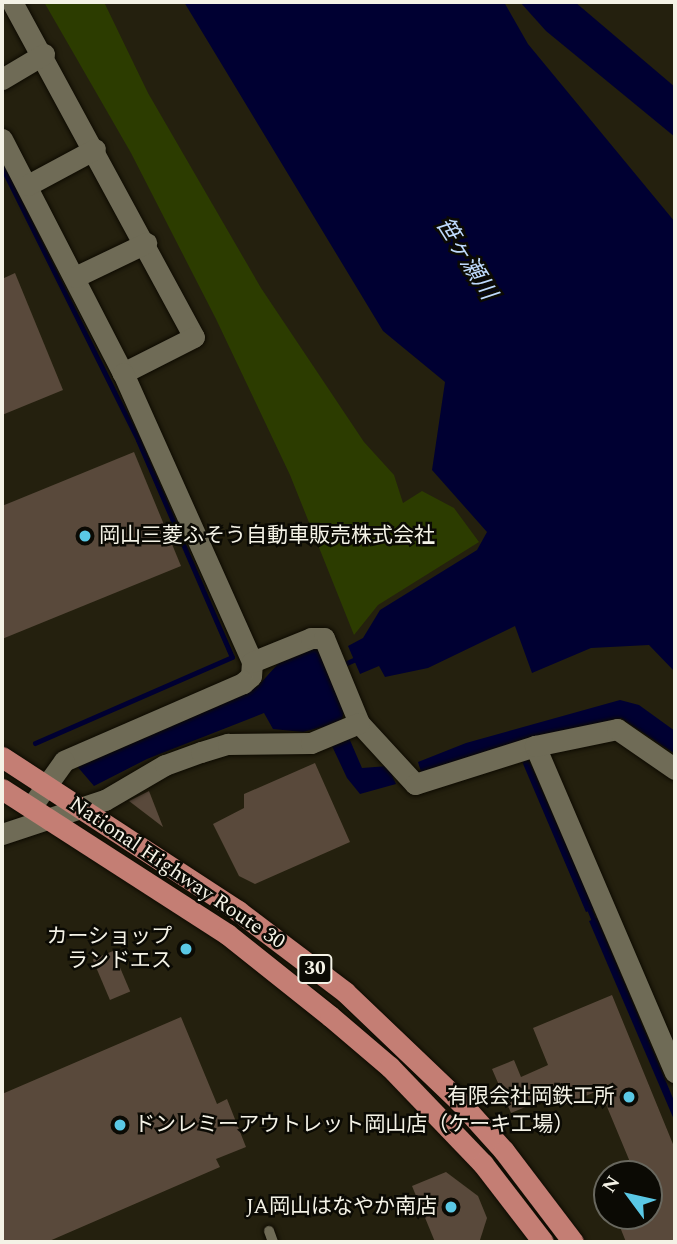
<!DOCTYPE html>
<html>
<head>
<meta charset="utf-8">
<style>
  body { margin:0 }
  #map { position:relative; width:677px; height:1244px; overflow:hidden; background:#24200e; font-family:Spectral,"Noto Sans JP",serif }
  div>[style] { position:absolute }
  .green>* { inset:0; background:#2c3c00 }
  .water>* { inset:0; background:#000032 }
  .stream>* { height:5px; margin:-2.5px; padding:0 2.5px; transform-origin:2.5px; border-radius:2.5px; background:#000032 }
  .building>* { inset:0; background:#59493b; transform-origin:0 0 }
  .roads { filter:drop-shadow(0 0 2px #0d0a00) drop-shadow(0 0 2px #0d0a00) }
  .service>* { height:10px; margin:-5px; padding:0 5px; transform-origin:5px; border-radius:5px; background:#6f6b56 }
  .minor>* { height:21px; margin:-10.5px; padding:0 10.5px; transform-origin:10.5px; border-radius:10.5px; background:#6f6b56 }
  .trunk>* { height:21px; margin:-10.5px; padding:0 10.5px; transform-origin:10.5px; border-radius:10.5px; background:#c47e74 }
  .dots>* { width:19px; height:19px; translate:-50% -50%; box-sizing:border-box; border:4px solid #0b0a04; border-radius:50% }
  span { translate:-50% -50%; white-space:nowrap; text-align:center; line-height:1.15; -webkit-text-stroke:5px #0b0a04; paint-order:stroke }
  .shield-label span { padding:2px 5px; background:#0b0a04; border:2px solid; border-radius:5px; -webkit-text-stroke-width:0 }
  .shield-label { font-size:19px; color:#f4f2e6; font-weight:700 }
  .poi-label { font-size:21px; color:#f4f2e6 }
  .left { translate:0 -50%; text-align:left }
  .right { translate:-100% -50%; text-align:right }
  .street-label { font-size:21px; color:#f4f2e6 }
  .water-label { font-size:23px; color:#bfdafd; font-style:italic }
  .frame { position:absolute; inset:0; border:4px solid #f4f2e6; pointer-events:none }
  .north { position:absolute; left:593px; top:1160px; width:70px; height:70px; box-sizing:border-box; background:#0b0a04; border:2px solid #68675e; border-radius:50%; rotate:303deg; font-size:19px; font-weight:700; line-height:28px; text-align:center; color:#f4f2e6 }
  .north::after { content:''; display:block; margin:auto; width:24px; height:32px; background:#5ac8e5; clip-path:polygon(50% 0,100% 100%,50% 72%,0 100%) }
</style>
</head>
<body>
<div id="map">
  <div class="green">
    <div style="clip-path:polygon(44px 2px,104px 2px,148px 93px,261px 288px,364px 442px,394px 475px,403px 503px,422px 491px,454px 508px,479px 542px,378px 605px,354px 635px,290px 475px,216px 319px,131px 153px)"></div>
  </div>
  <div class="water">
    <div style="clip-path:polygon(184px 2px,504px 2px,528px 44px,675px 222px,675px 672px,649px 645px,591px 648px,532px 673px,515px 626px,428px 668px,385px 677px,379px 666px,360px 674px,348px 646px,363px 638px,380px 610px,477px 550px,487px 532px,432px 470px,445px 382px,383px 331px)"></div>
    <div style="clip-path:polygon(520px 2px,575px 2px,675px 87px,675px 137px,546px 31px)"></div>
    <div style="clip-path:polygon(317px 647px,347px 698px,341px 724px,324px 732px,322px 727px,303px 732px,273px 729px,264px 713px,147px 759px,94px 786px,76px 765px,258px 686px,286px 655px)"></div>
    <div style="clip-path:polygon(620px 700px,639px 705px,675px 731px,675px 754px,621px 718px,422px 775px,418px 762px,466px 743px)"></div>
    <div style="clip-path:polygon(349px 738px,362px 768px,388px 766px,396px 784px,360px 794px,347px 778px,332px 746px)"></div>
    <div style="clip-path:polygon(527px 756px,594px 909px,586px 912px,521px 759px)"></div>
    <div style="clip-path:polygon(597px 918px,675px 1103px,675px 1122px,589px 921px)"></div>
  </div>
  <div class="stream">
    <div style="left:2px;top:167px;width:305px;rotate:63.5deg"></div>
    <div style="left:138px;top:440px;width:236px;rotate:66.6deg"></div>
    <div style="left:232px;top:657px;width:215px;rotate:156.4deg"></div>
    <div style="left:340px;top:666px;width:22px;rotate:-24deg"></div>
    <div style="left:588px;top:906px;width:22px;rotate:68deg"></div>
  </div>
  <div class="building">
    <div style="clip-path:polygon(15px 273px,63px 390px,2px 415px,2px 279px)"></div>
    <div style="clip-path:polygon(134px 452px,181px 566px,2px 639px,2px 506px)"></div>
    <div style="clip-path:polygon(315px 763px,350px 842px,255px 884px,239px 876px,213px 824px,244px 808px,244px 794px)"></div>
    <div style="clip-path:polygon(149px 791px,163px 827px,129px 801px)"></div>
    <div style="left:113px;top:951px;width:44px;height:22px;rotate:67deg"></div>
    <div style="clip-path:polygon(612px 995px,675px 1149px,675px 1242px,626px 1242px,620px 1227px,649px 1216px,649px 1174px,635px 1174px,600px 1090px,564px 1105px,559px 1093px,511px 1113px,492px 1069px,514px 1060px,521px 1077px,548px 1065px,533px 1028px)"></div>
    <div style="clip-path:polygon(181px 1017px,217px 1104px,227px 1099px,246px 1147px,216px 1159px,220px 1167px,47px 1242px,2px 1242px,2px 1094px)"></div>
    <div style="clip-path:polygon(446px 1172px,478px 1196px,487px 1218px,480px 1240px,435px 1242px,412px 1186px)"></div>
  </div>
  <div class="roads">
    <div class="service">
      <div style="left:269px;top:1231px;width:12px;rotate:70deg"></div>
    </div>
    <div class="minor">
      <div style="left:12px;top:2px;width:381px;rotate:61.5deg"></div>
      <div style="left:194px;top:337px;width:80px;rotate:153.1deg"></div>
      <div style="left:2px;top:79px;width:49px;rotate:-30.8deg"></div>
      <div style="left:2px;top:139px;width:263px;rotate:62.7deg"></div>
      <div style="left:123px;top:373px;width:316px;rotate:65.9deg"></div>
      <div style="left:252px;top:662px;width:14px;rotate:94deg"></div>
      <div style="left:251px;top:676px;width:11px;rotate:139deg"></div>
      <div style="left:243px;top:683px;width:195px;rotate:156.5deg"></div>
      <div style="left:64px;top:761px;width:57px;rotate:125.7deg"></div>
      <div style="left:28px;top:185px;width:76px;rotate:-28.2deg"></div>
      <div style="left:75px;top:277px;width:79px;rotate:-25.6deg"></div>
      <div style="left:252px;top:662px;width:64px;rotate:-22.1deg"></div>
      <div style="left:311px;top:638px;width:13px"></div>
      <div style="left:324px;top:638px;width:92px;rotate:67.6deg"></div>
      <div style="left:359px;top:723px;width:83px;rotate:47.4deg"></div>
      <div style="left:415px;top:784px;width:126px;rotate:-17.6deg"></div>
      <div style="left:535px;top:746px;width:355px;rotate:66.8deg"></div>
      <div style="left:535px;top:746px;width:84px;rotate:-11.7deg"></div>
      <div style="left:617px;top:729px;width:70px;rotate:34.6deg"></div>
      <div style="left:2px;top:834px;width:108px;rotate:-18.3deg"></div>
      <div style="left:105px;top:800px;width:69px;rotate:-30.3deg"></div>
      <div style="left:165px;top:765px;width:38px;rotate:-20deg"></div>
      <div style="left:201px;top:752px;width:28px;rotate:-17deg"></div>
      <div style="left:228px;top:744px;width:83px;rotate:-0.7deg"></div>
      <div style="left:311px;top:743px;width:52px;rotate:-22.6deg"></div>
    </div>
    <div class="trunk">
      <div style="left:2px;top:757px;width:282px;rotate:33.1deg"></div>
      <div style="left:238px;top:911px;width:134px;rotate:37.1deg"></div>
      <div style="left:345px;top:992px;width:158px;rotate:43.7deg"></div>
      <div style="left:459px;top:1101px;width:67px;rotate:48deg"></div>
      <div style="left:504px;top:1151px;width:114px;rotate:52.8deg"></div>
      <div style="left:2px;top:789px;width:268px;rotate:32.8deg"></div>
      <div style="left:227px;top:934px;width:132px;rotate:38.5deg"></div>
      <div style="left:330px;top:1016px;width:79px;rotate:40.4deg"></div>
      <div style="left:390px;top:1067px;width:134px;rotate:46.2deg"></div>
      <div style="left:483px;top:1164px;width:98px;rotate:52.4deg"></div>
    </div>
  </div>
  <div class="dots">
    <div style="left:85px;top:536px;background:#5ac8e5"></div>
    <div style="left:186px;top:949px;background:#5ac8e5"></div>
    <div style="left:629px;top:1097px;background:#5ac8e5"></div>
    <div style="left:120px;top:1125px;background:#5ac8e5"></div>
    <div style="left:451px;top:1207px;background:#5ac8e5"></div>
  </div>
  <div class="shield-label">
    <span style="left:315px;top:969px">30</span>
  </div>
  <div class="poi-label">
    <span class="left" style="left:99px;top:536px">岡山三菱ふそう自動車販売株式会社</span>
    <span class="right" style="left:172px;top:949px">カーショップ<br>ランドエス</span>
    <span class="right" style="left:615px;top:1097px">有限会社岡鉄工所</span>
    <span class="left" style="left:134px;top:1125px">ドンレミーアウトレット岡山店（ケーキ工場）</span>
    <span class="right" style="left:437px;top:1207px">JA岡山はなやか南店</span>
  </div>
  <div class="street-label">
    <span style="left:177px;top:873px;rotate:34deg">National Highway Route 30</span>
  </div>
  <div class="water-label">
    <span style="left:465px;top:259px;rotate:58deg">笹ヶ瀬川</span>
  </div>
  <div class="frame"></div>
  <div class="north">N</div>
</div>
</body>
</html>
